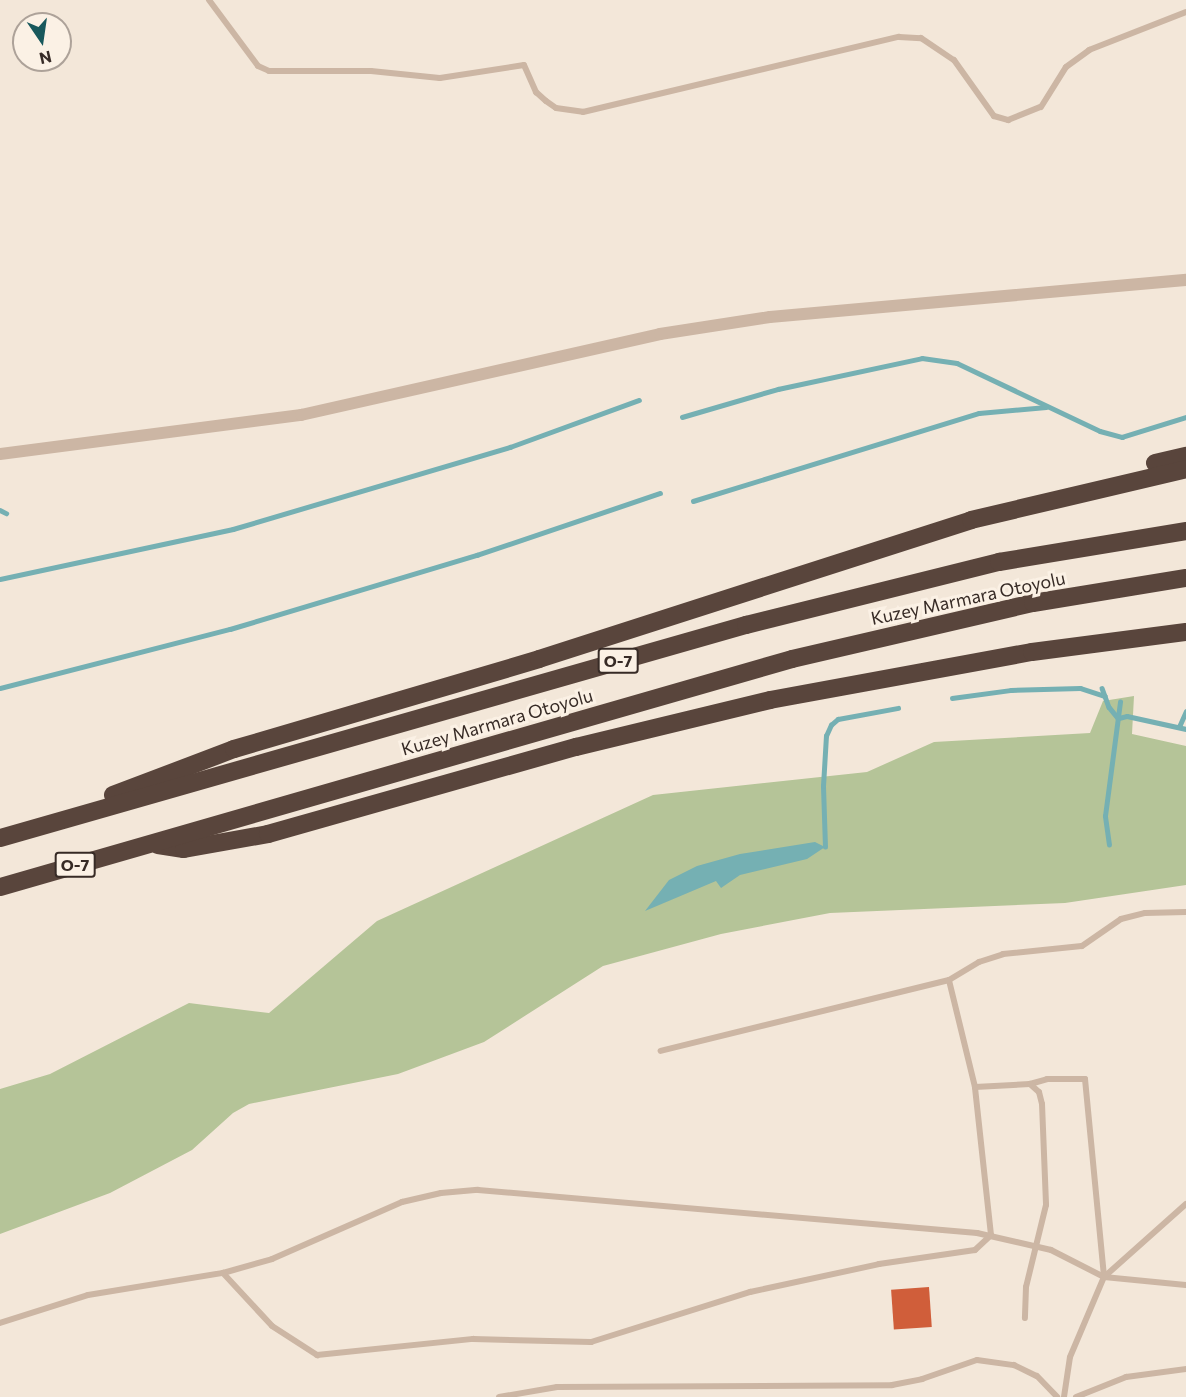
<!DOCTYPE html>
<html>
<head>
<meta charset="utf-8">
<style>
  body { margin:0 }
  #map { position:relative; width:1186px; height:1397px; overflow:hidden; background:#f3e7d9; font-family:Commissioner,sans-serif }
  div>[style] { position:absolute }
  .green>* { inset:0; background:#b5c498 }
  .water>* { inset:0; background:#75b0b3 }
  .stream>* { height:4.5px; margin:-2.25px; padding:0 2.25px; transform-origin:2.25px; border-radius:2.25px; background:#75b0b3 }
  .building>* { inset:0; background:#d05e3a; transform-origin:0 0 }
  .service>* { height:6px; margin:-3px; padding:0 3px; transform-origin:3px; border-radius:3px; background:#ccb6a4 }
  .minor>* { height:12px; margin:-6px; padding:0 6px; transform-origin:6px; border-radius:6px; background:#ccb6a4 }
  .motorway>* { height:18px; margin:-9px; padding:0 9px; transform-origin:9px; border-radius:9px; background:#59453c }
  span { translate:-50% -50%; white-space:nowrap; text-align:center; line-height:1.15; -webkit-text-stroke:6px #fbf1e5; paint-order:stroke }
  .shield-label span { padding:2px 4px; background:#fbf1e5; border:2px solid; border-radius:4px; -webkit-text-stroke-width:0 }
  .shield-label { font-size:16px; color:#372b26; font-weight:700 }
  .street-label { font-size:18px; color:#372b26 }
  .north { position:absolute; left:12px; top:12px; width:60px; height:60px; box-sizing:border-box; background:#fbf1e5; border:2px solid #ada299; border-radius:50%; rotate:167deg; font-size:16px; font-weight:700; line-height:24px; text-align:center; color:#372b26 }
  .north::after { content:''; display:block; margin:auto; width:21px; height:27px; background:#18585c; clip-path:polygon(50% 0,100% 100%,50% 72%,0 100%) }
</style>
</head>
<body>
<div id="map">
  <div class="green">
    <div style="clip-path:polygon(1134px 696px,1132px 734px,1186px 746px,1186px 885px,1065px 903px,830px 913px,721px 934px,603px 966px,484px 1042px,398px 1074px,249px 1104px,233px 1113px,192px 1150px,110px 1193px,0 1234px,0 1089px,50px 1074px,189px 1003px,269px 1013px,377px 921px,653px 795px,867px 772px,934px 742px,1090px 733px,1103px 701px)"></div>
  </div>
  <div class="water">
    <div style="clip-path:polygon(815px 842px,825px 847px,807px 859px,740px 875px,721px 888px,716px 881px,645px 911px,669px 880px,697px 866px,740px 854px)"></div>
  </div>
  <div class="stream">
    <div style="left:682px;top:417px;width:100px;rotate:-16.3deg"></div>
    <div style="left:778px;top:389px;width:147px;rotate:-12.1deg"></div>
    <div style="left:922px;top:358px;width:35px;rotate:8deg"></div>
    <div style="left:957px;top:363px;width:158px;rotate:25.4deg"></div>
    <div style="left:1100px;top:431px;width:23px;rotate:15deg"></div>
    <div style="left:1122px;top:437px;width:67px;rotate:-17.4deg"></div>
    <div style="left:693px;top:501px;width:299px;rotate:-17.1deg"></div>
    <div style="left:979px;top:413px;width:67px;rotate:-5.1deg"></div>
    <div style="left:0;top:510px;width:7px;rotate:27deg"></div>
    <div style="left:0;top:579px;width:238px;rotate:-12.1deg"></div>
    <div style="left:233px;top:529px;width:289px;rotate:-16.5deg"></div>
    <div style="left:510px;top:447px;width:137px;rotate:-20deg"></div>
    <div style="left:0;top:688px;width:237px;rotate:-14.4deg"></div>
    <div style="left:230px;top:629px;width:258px;rotate:-16.7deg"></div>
    <div style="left:477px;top:555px;width:193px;rotate:-18.7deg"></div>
    <div style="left:1102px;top:688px;width:20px;rotate:70deg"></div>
    <div style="left:1109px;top:707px;width:14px;rotate:51deg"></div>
    <div style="left:952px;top:698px;width:60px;rotate:-7.7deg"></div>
    <div style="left:1011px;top:690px;width:69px;rotate:-1.7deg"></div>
    <div style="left:1080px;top:688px;width:26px;rotate:18deg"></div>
    <div style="left:1119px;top:718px;width:8px;rotate:-14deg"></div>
    <div style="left:1127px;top:716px;width:60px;rotate:12.4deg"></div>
    <div style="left:1179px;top:727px;width:17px;rotate:-66deg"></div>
    <div style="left:1109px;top:845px;width:29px;rotate:-98deg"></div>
    <div style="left:1105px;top:816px;width:115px;rotate:-82.5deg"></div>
    <div style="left:825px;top:847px;width:61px;rotate:-91.9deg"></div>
    <div style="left:823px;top:786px;width:50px;rotate:-86.6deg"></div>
    <div style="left:826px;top:736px;width:12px;rotate:-66deg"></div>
    <div style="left:831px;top:725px;width:9px;rotate:-41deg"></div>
    <div style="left:838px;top:719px;width:61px;rotate:-10.4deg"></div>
  </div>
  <div class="building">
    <div style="left:929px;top:1287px;width:40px;height:38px;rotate:86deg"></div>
  </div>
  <div class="service">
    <div style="left:209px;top:0;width:82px;rotate:53.4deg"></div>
    <div style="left:258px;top:66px;width:12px;rotate:24deg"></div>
    <div style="left:269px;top:71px;width:102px"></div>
    <div style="left:371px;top:71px;width:69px;rotate:5.8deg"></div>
    <div style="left:440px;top:78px;width:85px;rotate:-8.8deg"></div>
    <div style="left:524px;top:65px;width:30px;rotate:66deg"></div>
    <div style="left:536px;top:92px;width:13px;rotate:42deg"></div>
    <div style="left:546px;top:101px;width:12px;rotate:35deg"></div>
    <div style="left:556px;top:108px;width:27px;rotate:8deg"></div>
    <div style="left:583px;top:112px;width:325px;rotate:-13.4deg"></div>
    <div style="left:899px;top:37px;width:22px;rotate:3deg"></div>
    <div style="left:921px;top:38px;width:40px;rotate:34deg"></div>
    <div style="left:954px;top:60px;width:69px;rotate:54.5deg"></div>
    <div style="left:994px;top:116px;width:15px;rotate:16deg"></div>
    <div style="left:1008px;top:120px;width:35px;rotate:-22deg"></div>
    <div style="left:1041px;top:107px;width:47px;rotate:-58deg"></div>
    <div style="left:1066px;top:67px;width:29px;rotate:-36deg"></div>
    <div style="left:1089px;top:50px;width:104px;rotate:-21.4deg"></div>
    <div style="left:949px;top:980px;width:35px;rotate:-31deg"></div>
    <div style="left:979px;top:962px;width:25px;rotate:-18deg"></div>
    <div style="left:1003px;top:954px;width:79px;rotate:-5.8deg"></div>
    <div style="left:1082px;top:946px;width:47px;rotate:-34.7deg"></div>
    <div style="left:1121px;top:919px;width:25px;rotate:-14deg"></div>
    <div style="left:1145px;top:913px;width:41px;rotate:-1.4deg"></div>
    <div style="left:1030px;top:1084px;width:18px;rotate:-16deg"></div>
    <div style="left:1047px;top:1079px;width:38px"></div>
    <div style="left:1085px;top:1079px;width:199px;rotate:84.5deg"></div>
    <div style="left:975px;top:1087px;width:55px;rotate:-3.1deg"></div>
    <div style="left:1030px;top:1084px;width:12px;rotate:42deg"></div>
    <div style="left:1039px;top:1092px;width:12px;rotate:76deg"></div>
    <div style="left:1042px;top:1104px;width:101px;rotate:87.7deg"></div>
    <div style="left:1046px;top:1205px;width:84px;rotate:103.7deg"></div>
    <div style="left:1026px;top:1287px;width:31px;rotate:92deg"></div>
    <div style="left:223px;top:1273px;width:72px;rotate:47.2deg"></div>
    <div style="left:272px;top:1326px;width:54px;rotate:32.8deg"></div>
    <div style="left:317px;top:1355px;width:157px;rotate:-5.9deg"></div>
    <div style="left:473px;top:1339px;width:118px;rotate:1.5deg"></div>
    <div style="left:591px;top:1342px;width:167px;rotate:-17.5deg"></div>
    <div style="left:750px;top:1292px;width:132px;rotate:-12.2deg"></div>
    <div style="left:879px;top:1264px;width:97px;rotate:-8.3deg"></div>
    <div style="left:975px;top:1250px;width:22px;rotate:-43deg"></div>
    <div style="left:991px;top:1235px;width:149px;rotate:-96.2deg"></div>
    <div style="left:975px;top:1087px;width:110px;rotate:-103.7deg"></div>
    <div style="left:949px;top:980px;width:297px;rotate:166.2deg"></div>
    <div style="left:0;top:1323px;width:92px;rotate:-17.7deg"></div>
    <div style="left:88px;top:1295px;width:137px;rotate:-9.3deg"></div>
    <div style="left:223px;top:1273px;width:51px;rotate:-15.9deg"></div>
    <div style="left:272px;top:1259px;width:142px;rotate:-23.7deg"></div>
    <div style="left:402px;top:1202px;width:40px;rotate:-13deg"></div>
    <div style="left:441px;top:1193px;width:37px;rotate:-5deg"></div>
    <div style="left:478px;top:1190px;width:501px;rotate:4.93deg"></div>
    <div style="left:977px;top:1233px;width:76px;rotate:12.9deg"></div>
    <div style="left:1051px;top:1250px;width:59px;rotate:27deg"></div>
    <div style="left:1104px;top:1277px;width:82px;rotate:5.6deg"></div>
    <div style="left:499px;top:1397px;width:59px;rotate:-9.8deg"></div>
    <div style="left:557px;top:1387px;width:335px;rotate:-0.3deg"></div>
    <div style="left:892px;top:1385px;width:31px;rotate:-11deg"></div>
    <div style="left:922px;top:1379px;width:58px;rotate:-19.1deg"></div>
    <div style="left:977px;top:1360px;width:37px;rotate:8deg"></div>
    <div style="left:1014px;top:1365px;width:25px;rotate:26deg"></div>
    <div style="left:1037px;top:1376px;width:29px;rotate:46deg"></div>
    <div style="left:1064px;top:1397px;width:40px;rotate:-81.5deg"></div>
    <div style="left:1070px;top:1357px;width:87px;rotate:-67deg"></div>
    <div style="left:1104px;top:1277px;width:110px;rotate:-41.7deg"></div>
    <div style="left:1076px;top:1397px;width:54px;rotate:-21.8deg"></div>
    <div style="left:1126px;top:1377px;width:61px;rotate:-7.6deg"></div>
  </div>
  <div class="minor">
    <div style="left:0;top:454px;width:304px;rotate:-7.4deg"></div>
    <div style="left:301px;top:415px;width:368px;rotate:-12.7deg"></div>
    <div style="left:660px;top:334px;width:111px;rotate:-8.8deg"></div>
    <div style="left:770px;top:317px;width:418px;rotate:-5.1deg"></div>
  </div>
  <div class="motorway">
    <div style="left:1155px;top:463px;width:32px;rotate:-13deg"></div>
    <div style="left:113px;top:795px;width:129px;rotate:-20.8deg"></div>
    <div style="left:234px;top:749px;width:318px;rotate:-16.4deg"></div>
    <div style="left:539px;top:659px;width:454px;rotate:-17.8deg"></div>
    <div style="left:971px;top:520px;width:221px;rotate:-13.3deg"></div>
    <div style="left:0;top:838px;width:776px;rotate:-15.94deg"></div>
    <div style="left:746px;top:625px;width:261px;rotate:-14deg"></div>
    <div style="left:999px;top:562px;width:190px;rotate:-9.4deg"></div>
    <div style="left:158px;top:845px;width:26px;rotate:9deg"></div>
    <div style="left:184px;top:849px;width:85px;rotate:-10.1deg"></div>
    <div style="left:268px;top:834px;width:320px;rotate:-15.8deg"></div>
    <div style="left:576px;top:747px;width:200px;rotate:-13.6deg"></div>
    <div style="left:770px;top:700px;width:266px;rotate:-10.4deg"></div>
    <div style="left:1032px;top:652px;width:155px;rotate:-7.4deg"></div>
    <div style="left:0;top:887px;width:824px;rotate:-16.06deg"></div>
    <div style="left:792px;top:659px;width:247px;rotate:-13.1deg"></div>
    <div style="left:1033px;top:603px;width:155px;rotate:-9.3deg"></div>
  </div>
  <div class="shield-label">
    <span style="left:618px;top:661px">O-7</span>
    <span style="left:75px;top:865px">O-7</span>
  </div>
  <div class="street-label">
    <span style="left:968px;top:598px;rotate:-12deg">Kuzey Marmara Otoyolu</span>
    <span style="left:497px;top:722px;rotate:-16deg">Kuzey Marmara Otoyolu</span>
  </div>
  <div class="north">N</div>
</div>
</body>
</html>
